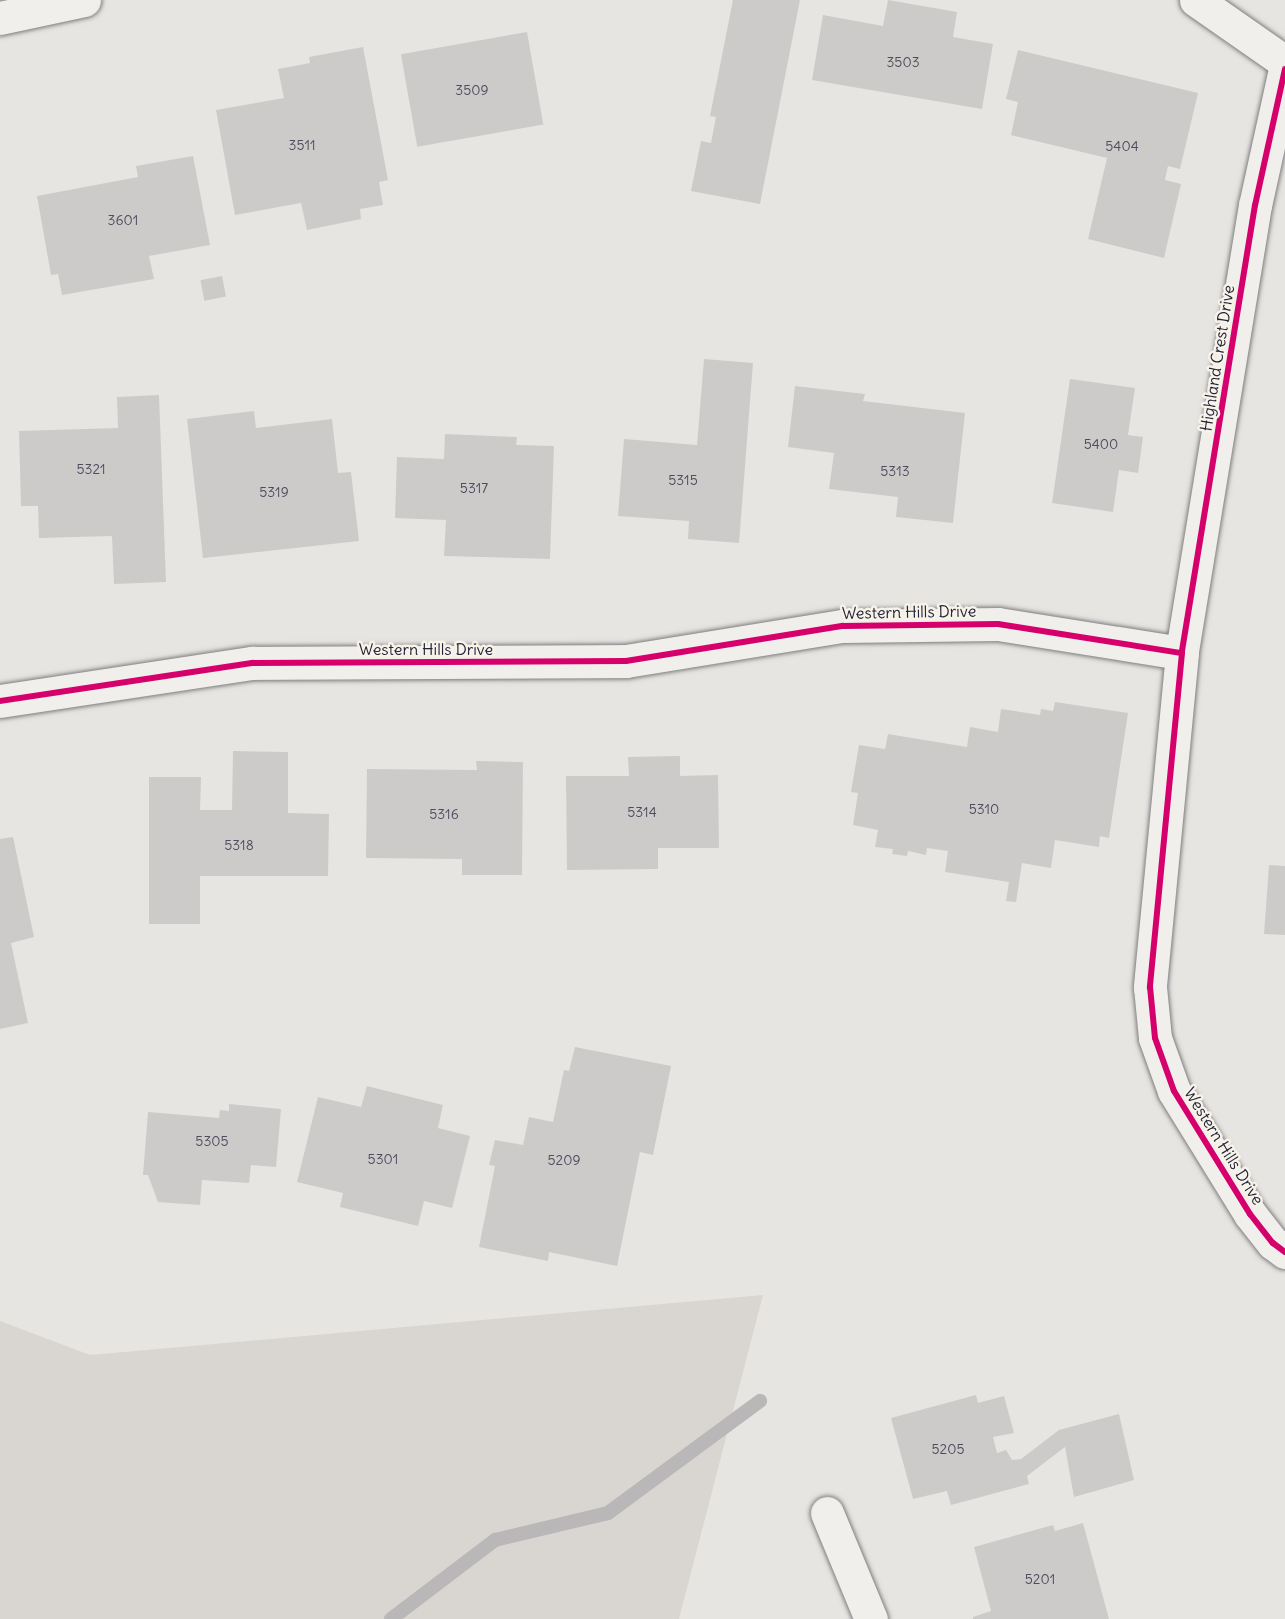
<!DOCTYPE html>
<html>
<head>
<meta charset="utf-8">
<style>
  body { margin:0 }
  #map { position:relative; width:1285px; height:1619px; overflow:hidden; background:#e7e5e1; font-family:Delius,sans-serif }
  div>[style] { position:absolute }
  .green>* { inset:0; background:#d9d6d2 }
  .stream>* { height:14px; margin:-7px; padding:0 7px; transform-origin:7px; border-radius:7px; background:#bab7b8 }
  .building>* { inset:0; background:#cdcbc9; transform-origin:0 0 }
  .roads { filter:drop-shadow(0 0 2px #7f7e81) drop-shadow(0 0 2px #7f7e81) }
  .minor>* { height:33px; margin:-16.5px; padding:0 16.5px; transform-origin:16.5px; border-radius:16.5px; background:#f0efeb }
  .cycleway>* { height:6px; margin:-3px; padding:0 3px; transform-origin:3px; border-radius:3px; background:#d6006c }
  span { translate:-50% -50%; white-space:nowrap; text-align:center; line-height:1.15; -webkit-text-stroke:5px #f7f3e8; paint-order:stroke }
  .number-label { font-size:14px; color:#4d4c5e }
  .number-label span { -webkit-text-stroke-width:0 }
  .street-label { font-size:16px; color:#22223b }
</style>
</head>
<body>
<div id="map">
  <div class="green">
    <div style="clip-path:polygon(763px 1295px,679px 1619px,0 1619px,0 1321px,90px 1355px)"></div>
  </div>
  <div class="stream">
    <div style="left:391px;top:1619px;width:131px;rotate:-37.2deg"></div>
    <div style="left:495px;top:1540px;width:116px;rotate:-13.4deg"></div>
    <div style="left:608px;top:1513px;width:189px;rotate:-36.4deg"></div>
  </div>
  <div class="building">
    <div style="clip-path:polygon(733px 0,800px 0,760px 204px,691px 191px,701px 141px,711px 143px,716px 117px,710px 116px)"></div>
    <div style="clip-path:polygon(888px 0,957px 12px,953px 37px,993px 44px,982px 109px,812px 80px,823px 15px,883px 26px)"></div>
    <div style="left:527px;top:32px;width:94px;height:128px;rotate:80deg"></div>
    <div style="clip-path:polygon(363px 47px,388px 180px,379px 182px,383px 205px,360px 209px,361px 219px,307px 230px,301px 203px,235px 215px,216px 110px,284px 98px,278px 69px,310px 63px,309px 57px)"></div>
    <div style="clip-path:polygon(1018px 50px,1198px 93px,1180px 169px,1168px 166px,1165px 180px,1181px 184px,1164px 258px,1088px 239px,1107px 158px,1011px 135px,1018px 102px,1006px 99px)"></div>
    <div style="clip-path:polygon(193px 156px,210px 245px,149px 256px,154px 279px,62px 295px,58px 274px,51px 275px,37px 196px,138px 177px,136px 166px)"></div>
    <div style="left:222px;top:276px;width:21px;height:22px;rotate:79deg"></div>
    <div style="clip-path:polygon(704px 359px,753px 363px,739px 543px,688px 539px,689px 521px,618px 516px,624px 439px,697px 445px)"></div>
    <div style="clip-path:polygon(1070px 379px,1135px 388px,1128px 435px,1143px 437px,1138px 473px,1119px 470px,1113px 512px,1052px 503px)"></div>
    <div style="clip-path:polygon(795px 386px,865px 394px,863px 401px,965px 413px,953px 523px,896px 517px,898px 497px,829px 489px,834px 453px,788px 447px)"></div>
    <div style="clip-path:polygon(159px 395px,166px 582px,114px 584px,112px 536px,39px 538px,38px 506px,21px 506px,19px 431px,118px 428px,117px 397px)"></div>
    <div style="clip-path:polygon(254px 411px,256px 428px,332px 419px,338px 473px,351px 472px,359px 541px,203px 558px,187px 419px)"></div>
    <div style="clip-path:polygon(445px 434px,517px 437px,516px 445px,554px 446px,550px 559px,444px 556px,446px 520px,395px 518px,397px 457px,444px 459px)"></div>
    <div style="clip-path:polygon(1055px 702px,1128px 713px,1109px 838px,1100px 836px,1099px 847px,1055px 840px,1051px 868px,1022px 863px,1016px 902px,1006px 901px,1009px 882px,945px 872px,948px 851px,927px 848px,926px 855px,908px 851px,907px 856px,892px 854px,893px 849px,875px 847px,878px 830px,853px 825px,858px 793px,851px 792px,859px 745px,885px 749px,888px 734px,967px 747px,970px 727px,998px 732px,1001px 709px,1040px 715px,1041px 709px,1053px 711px)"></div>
    <div style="clip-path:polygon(233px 751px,288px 752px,288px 813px,329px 814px,328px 876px,200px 876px,200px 924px,149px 924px,149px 777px,201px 777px,200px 810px,232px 810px)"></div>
    <div style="clip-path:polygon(680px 756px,680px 776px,718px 775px,719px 848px,658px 848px,658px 869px,567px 870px,566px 776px,629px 776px,628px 757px)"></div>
    <div style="clip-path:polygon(476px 761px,523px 762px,522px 875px,462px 875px,462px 859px,366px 858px,367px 769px,477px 770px)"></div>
    <div style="clip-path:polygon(13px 837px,34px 937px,11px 943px,28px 1023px,0 1029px,0 839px)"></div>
    <div style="clip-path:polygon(1269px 865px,1285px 866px,1285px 935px,1264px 934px)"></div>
    <div style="clip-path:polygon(575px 1047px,671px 1066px,653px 1155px,640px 1152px,617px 1266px,549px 1252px,548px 1261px,479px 1247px,495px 1166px,489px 1165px,495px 1140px,523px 1145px,529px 1117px,553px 1122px,564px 1070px,569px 1071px)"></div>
    <div style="clip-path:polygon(367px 1086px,443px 1105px,438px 1128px,470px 1136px,452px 1208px,424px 1201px,418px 1226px,340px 1207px,343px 1193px,297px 1182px,318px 1097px,361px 1107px)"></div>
    <div style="clip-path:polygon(229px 1104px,281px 1109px,276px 1167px,251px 1165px,249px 1183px,202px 1180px,200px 1205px,158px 1202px,148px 1175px,143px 1175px,148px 1112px,219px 1118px,220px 1110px,229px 1111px)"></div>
    <div style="clip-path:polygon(976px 1395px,978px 1403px,1004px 1396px,1014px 1433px,993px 1437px,997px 1453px,1006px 1450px,1012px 1460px,1021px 1459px,1059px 1430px,1119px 1414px,1134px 1480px,1074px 1497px,1065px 1447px,1027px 1476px,1029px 1484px,951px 1505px,947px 1491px,913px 1499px,891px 1418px)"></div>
    <div style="clip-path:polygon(1083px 1523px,1109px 1619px,973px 1619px,973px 1617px,991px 1611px,974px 1547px,1053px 1525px,1055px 1531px)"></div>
  </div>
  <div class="roads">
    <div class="minor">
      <div style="left:1196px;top:0;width:108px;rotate:34.9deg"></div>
      <div style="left:0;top:18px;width:86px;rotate:-12.1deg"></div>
      <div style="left:1285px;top:69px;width:139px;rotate:102.4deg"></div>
      <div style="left:1255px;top:205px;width:454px;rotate:99.3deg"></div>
      <div style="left:1182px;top:653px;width:336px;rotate:95.5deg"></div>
      <div style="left:1150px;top:987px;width:51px;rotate:84.4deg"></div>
      <div style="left:1155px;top:1038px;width:56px;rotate:70.3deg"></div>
      <div style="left:1174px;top:1091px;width:145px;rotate:58.3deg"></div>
      <div style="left:1250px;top:1214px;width:37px;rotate:52deg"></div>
      <div style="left:1273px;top:1243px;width:15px;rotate:37deg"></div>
      <div style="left:0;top:701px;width:255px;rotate:-8.6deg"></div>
      <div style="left:252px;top:663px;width:374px;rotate:-0.3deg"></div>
      <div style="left:626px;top:661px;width:220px;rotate:-9.2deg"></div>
      <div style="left:843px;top:626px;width:155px;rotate:-0.7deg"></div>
      <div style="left:998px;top:624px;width:186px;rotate:9deg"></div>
      <div style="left:827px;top:1513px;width:115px;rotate:67.5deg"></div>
    </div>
  </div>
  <div class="cycleway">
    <div style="left:1285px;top:69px;width:139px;rotate:102.4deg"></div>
    <div style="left:1255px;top:205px;width:454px;rotate:99.3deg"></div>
    <div style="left:1182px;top:653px;width:336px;rotate:95.5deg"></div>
    <div style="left:1150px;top:987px;width:51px;rotate:84.4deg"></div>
    <div style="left:1155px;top:1038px;width:56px;rotate:70.3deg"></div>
    <div style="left:1174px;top:1091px;width:145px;rotate:58.3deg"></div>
    <div style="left:1250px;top:1214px;width:37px;rotate:52deg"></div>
    <div style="left:1273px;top:1243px;width:15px;rotate:37deg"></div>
    <div style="left:0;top:701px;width:255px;rotate:-8.6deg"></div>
    <div style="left:252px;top:663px;width:374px;rotate:-0.3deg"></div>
    <div style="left:626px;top:661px;width:220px;rotate:-9.2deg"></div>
    <div style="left:843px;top:626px;width:155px;rotate:-0.7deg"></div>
    <div style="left:998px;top:624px;width:186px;rotate:9deg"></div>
  </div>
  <div class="number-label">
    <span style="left:903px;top:62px">3503</span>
    <span style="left:472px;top:90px">3509</span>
    <span style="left:302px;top:145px">3511</span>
    <span style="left:1122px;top:146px">5404</span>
    <span style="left:123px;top:220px">3601</span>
    <span style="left:1101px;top:444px">5400</span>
    <span style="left:91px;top:469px">5321</span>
    <span style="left:895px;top:471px">5313</span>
    <span style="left:683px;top:480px">5315</span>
    <span style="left:474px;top:488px">5317</span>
    <span style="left:274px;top:492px">5319</span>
    <span style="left:984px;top:809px">5310</span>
    <span style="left:642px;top:812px">5314</span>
    <span style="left:444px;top:814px">5316</span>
    <span style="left:239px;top:845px">5318</span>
    <span style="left:212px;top:1141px">5305</span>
    <span style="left:383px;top:1159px">5301</span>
    <span style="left:564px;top:1160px">5209</span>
    <span style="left:948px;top:1449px">5205</span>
    <span style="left:1040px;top:1579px">5201</span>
  </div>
  <div class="street-label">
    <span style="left:1217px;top:358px;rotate:-81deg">Highland Crest Drive</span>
    <span style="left:909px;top:612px;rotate:-1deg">Western Hills Drive</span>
    <span style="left:426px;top:649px">Western Hills Drive</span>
    <span style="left:1224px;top:1146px;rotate:58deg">Western Hills Drive</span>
  </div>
</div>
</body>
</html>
